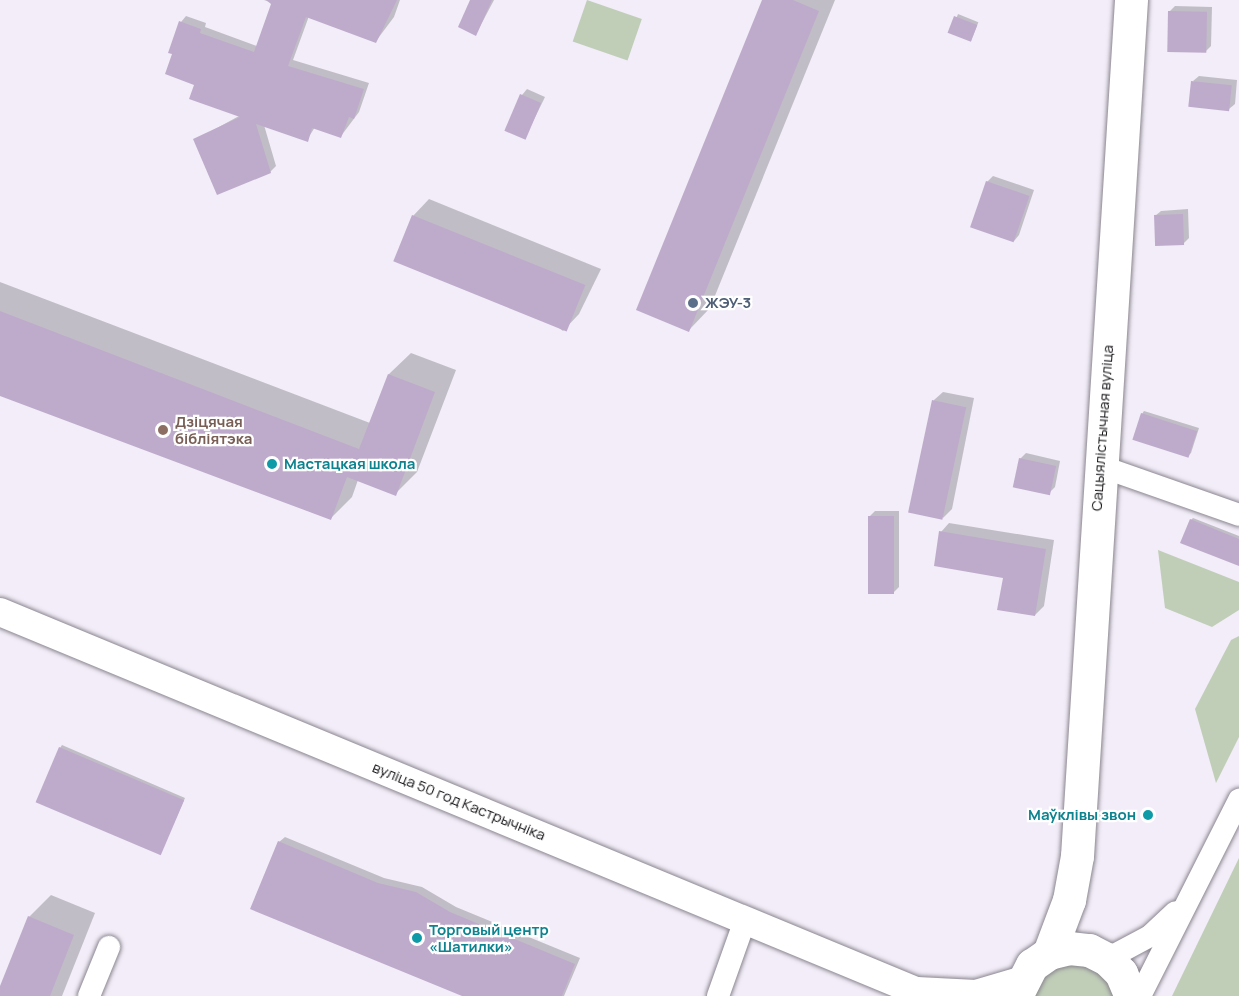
<!DOCTYPE html>
<html>
<head>
<meta charset="utf-8">
<style>
  body { margin:0 }
  #map { position:relative; width:1239px; height:996px; overflow:hidden; background:#f2edf8; font-family:Manrope,sans-serif }
  div>[style] { position:absolute }
  .green>* { inset:0; background:#c0ceb8; transform-origin:0 0 }
  .shadow>* { inset:0; background:#0003; transform-origin:0 0 }
  .building>* { inset:0; background:#beabcb; transform-origin:0 0 }
  .roads { filter:drop-shadow(0 0 2px #8a858f) drop-shadow(0 0 2px #8a858f) }
  .minor>* { height:22px; margin:-11px; padding:0 11px; transform-origin:11px; border-radius:11px; background:#fff }
  .tertiary>* { height:28px; margin:-14px; padding:0 14px; transform-origin:14px; border-radius:14px; background:#fff }
  .secondary>* { height:33px; margin:-16.5px; padding:0 16.5px; transform-origin:16.5px; border-radius:16.5px; background:#fff }
  .dots>* { width:16px; height:16px; translate:-50% -50%; box-sizing:border-box; border:3px solid #fff; border-radius:50% }
  span { translate:-50% -50%; white-space:nowrap; text-align:center; line-height:1.15; -webkit-text-stroke:4.5px #fff; paint-order:stroke }
  .service-label { font-size:15px; color:#4e5e75; font-weight:700 }
  .left { translate:0 -50%; text-align:left }
  .education-label { font-size:15px; color:#785e54; font-weight:700 }
  .street-label { font-size:15px; color:#151316 }
  .culture-label { font-size:15px; color:#0d838f; font-weight:700 }
  .right { translate:-100% -50%; text-align:right }
</style>
</head>
<body>
<div id="map">
  <div class="green">
    <div style="left:587px;top:0;width:58px;height:44px;rotate:19deg"></div>
    <div style="clip-path:polygon(1158px 550px,1239px 582px,1239px 610px,1212px 627px,1165px 608px)"></div>
    <div style="clip-path:polygon(1239px 636px,1239px 737px,1216px 783px,1195px 709px,1231px 640px)"></div>
    <div style="clip-path:polygon(1239px 858px,1239px 996px,1172px 996px)"></div>
    <div style="clip-path:polygon(1061px 961px,1100px 968px,1119px 996px,1028px 996px,1031px 986px)"></div>
  </div>
  <div class="shadow">
    <div style="clip-path:polygon(264px 0,400px 0,394px 17px,376px 41px,309px 16px,293px 60px,369px 83px,359px 112px,341px 136px,315px 127px,307px 140px,264px 125px,276px 166px,270px 172px,195px 140px,239px 116px,196px 84px,181px 22px,186px 16px,206px 23px,205px 27px,257px 46px,273px 3px)"></div>
    <div style="clip-path:polygon(471px 0,494px 0,476px 34px)"></div>
    <div style="clip-path:polygon(764px 0,835px 0,710px 308px,689px 330px)"></div>
    <div style="clip-path:polygon(1175px 6px,1212px 7px,1211px 46px,1205px 52px,1170px 11px)"></div>
    <div style="left:958px;top:14px;width:22px;height:20px;rotate:22deg"></div>
    <div style="clip-path:polygon(1199px 76px,1237px 80px,1235px 104px,1229px 109px,1193px 81px)"></div>
    <div style="clip-path:polygon(527px 89px,545px 97px,525px 138px,522px 95px)"></div>
    <div style="clip-path:polygon(993px 176px,1034px 190px,1019px 235px,1014px 241px,987px 182px)"></div>
    <div style="clip-path:polygon(429px 199px,601px 269px,579px 314px,563px 331px,413px 216px)"></div>
    <div style="clip-path:polygon(1188px 209px,1189px 238px,1184px 243px,1155px 216px,1161px 211px)"></div>
    <div style="clip-path:polygon(0 282px,370px 423px,389px 374px,411px 353px,456px 370px,417px 472px,395px 494px,358px 480px,352px 497px,330px 519px,0 394px)"></div>
    <div style="clip-path:polygon(943px 392px,974px 398px,952px 509px,943px 518px,934px 400px)"></div>
    <div style="clip-path:polygon(1144px 411px,1199px 428px,1191px 453px,1188px 456px,1142px 414px)"></div>
    <div style="clip-path:polygon(1026px 453px,1060px 461px,1055px 487px,1049px 493px,1020px 459px)"></div>
    <div style="clip-path:polygon(875px 511px,899px 511px,899px 587px,893px 593px,869px 517px)"></div>
    <div style="clip-path:polygon(1193px 518px,1239px 536px,1239px 565px,1191px 520px)"></div>
    <div style="clip-path:polygon(949px 523px,1054px 540px,1044px 606px,1035px 615px,1004px 576px,941px 532px)"></div>
    <div style="clip-path:polygon(62px 745px,185px 798px,160px 854px,60px 748px)"></div>
    <div style="clip-path:polygon(285px 837px,384px 878px,422px 887px,456px 907px,580px 958px,564px 996px,466px 996px,279px 842px)"></div>
    <div style="clip-path:polygon(51px 895px,95px 913px,62px 996px,0 996px,29px 917px)"></div>
  </div>
  <div class="building">
    <div style="clip-path:polygon(266px 0,397px 0,376px 43px,306px 17px,288px 66px,364px 89px,354px 119px,349px 117px,341px 138px,312px 128px,308px 142px,256px 124px,271px 173px,217px 195px,193px 139px,240px 117px,189px 99px,194px 85px,165px 74px,172px 54px,168px 53px,179px 21px,201px 29px,200px 33px,254px 52px,271px 4px)"></div>
    <div style="clip-path:polygon(470px 0,492px 0,476px 36px,458px 27px)"></div>
    <div style="clip-path:polygon(762px 0,793px 0,819px 11px,689px 332px,636px 310px)"></div>
    <div style="left:1168px;top:11px;width:39px;height:41px;rotate:1deg"></div>
    <div style="left:954px;top:16px;width:25px;height:18px;rotate:21deg"></div>
    <div style="left:1191px;top:81px;width:41px;height:26px;rotate:6deg"></div>
    <div style="left:520px;top:94px;width:23px;height:40px;rotate:23deg"></div>
    <div style="left:986px;top:181px;width:46px;height:49px;rotate:19deg"></div>
    <div style="left:1183px;top:214px;width:31px;height:29px;rotate:88deg"></div>
    <div style="left:412px;top:215px;width:187px;height:50px;rotate:22deg"></div>
    <div style="clip-path:polygon(0 311px,359px 449px,388px 374px,435px 392px,396px 496px,347px 477px,331px 520px,0 396px)"></div>
    <div style="left:932px;top:400px;width:35px;height:115px;rotate:12deg"></div>
    <div style="left:1141px;top:413px;width:59px;height:28px;rotate:18deg"></div>
    <div style="left:1019px;top:458px;width:38px;height:30px;rotate:12deg"></div>
    <div style="left:868px;top:516px;width:26px;height:78px"></div>
    <div style="clip-path:polygon(1190px 519px,1239px 539px,1239px 566px,1180px 543px)"></div>
    <div style="clip-path:polygon(939px 531px,1046px 549px,1035px 616px,997px 610px,1003px 578px,934px 566px)"></div>
    <div style="left:59px;top:747px;width:136px;height:60px;rotate:23deg"></div>
    <div style="clip-path:polygon(278px 841px,378px 883px,416px 892px,450px 912px,575px 964px,562px 996px,462px 996px,250px 909px)"></div>
    <div style="clip-path:polygon(28px 916px,74px 935px,50px 996px,0 996px,0 986px)"></div>
  </div>
  <div class="roads">
    <div class="minor">
      <div style="left:1100px;top:466px;width:147px;rotate:19.4deg"></div>
      <div style="left:1107px;top:959px;width:49px;rotate:-28.1deg"></div>
      <div style="left:1150px;top:936px;width:35px;rotate:-43deg"></div>
      <div style="left:89px;top:996px;width:53px;rotate:-67.8deg"></div>
      <div style="left:718px;top:996px;width:81px;rotate:-70.4deg"></div>
      <div style="left:1140px;top:996px;width:220px;rotate:-63.2deg"></div>
    </div>
    <div class="tertiary">
      <div style="left:0;top:612px;width:1004px;rotate:22.48deg"></div>
      <div style="left:917px;top:991px;width:59px;rotate:2.9deg"></div>
      <div style="left:976px;top:994px;width:46px;rotate:-16.5deg"></div>
    </div>
    <div class="secondary">
      <div style="left:1049px;top:953px;width:57px;rotate:-69.3deg"></div>
      <div style="left:1069px;top:900px;width:45px;rotate:-79.7deg"></div>
      <div style="left:1077px;top:856px;width:858px;rotate:-86.39deg"></div>
      <div style="left:1016px;top:996px;width:35px;rotate:-63deg"></div>
      <div style="left:1032px;top:965px;width:21px;rotate:-35deg"></div>
      <div style="left:1049px;top:953px;width:21px;rotate:-14deg"></div>
      <div style="left:1069px;top:948px;width:20px;rotate:6deg"></div>
      <div style="left:1089px;top:950px;width:20px;rotate:27deg"></div>
      <div style="left:1107px;top:959px;width:20px;rotate:45deg"></div>
      <div style="left:1121px;top:973px;width:25px;rotate:67deg"></div>
    </div>
  </div>
  <div class="dots">
    <div style="left:693px;top:303px;background:#5c6f8a"></div>
    <div style="left:163px;top:430px;background:#8d6e63"></div>
    <div style="left:272px;top:464px;background:#0f9aa8"></div>
    <div style="left:1148px;top:815px;background:#0f9aa8"></div>
    <div style="left:417px;top:938px;background:#0f9aa8"></div>
  </div>
  <div class="service-label">
    <span class="left" style="left:705px;top:303px">ЖЭУ-3</span>
  </div>
  <div class="education-label">
    <span class="left" style="left:175px;top:430px">Дзіцячая<br>бібліятэка</span>
  </div>
  <div class="street-label">
    <span style="left:1102px;top:428px;rotate:-86deg">Сацыялістычная вуліца</span>
    <span style="left:459px;top:801px;rotate:22deg">вуліца 50 год Кастрычніка</span>
  </div>
  <div class="culture-label">
    <span class="left" style="left:284px;top:464px">Мастацкая школа</span>
    <span class="right" style="left:1136px;top:815px">Маўклівы звон</span>
    <span class="left" style="left:429px;top:938px">Торговый центр<br>«Шатилки»</span>
  </div>
</div>
</body>
</html>
